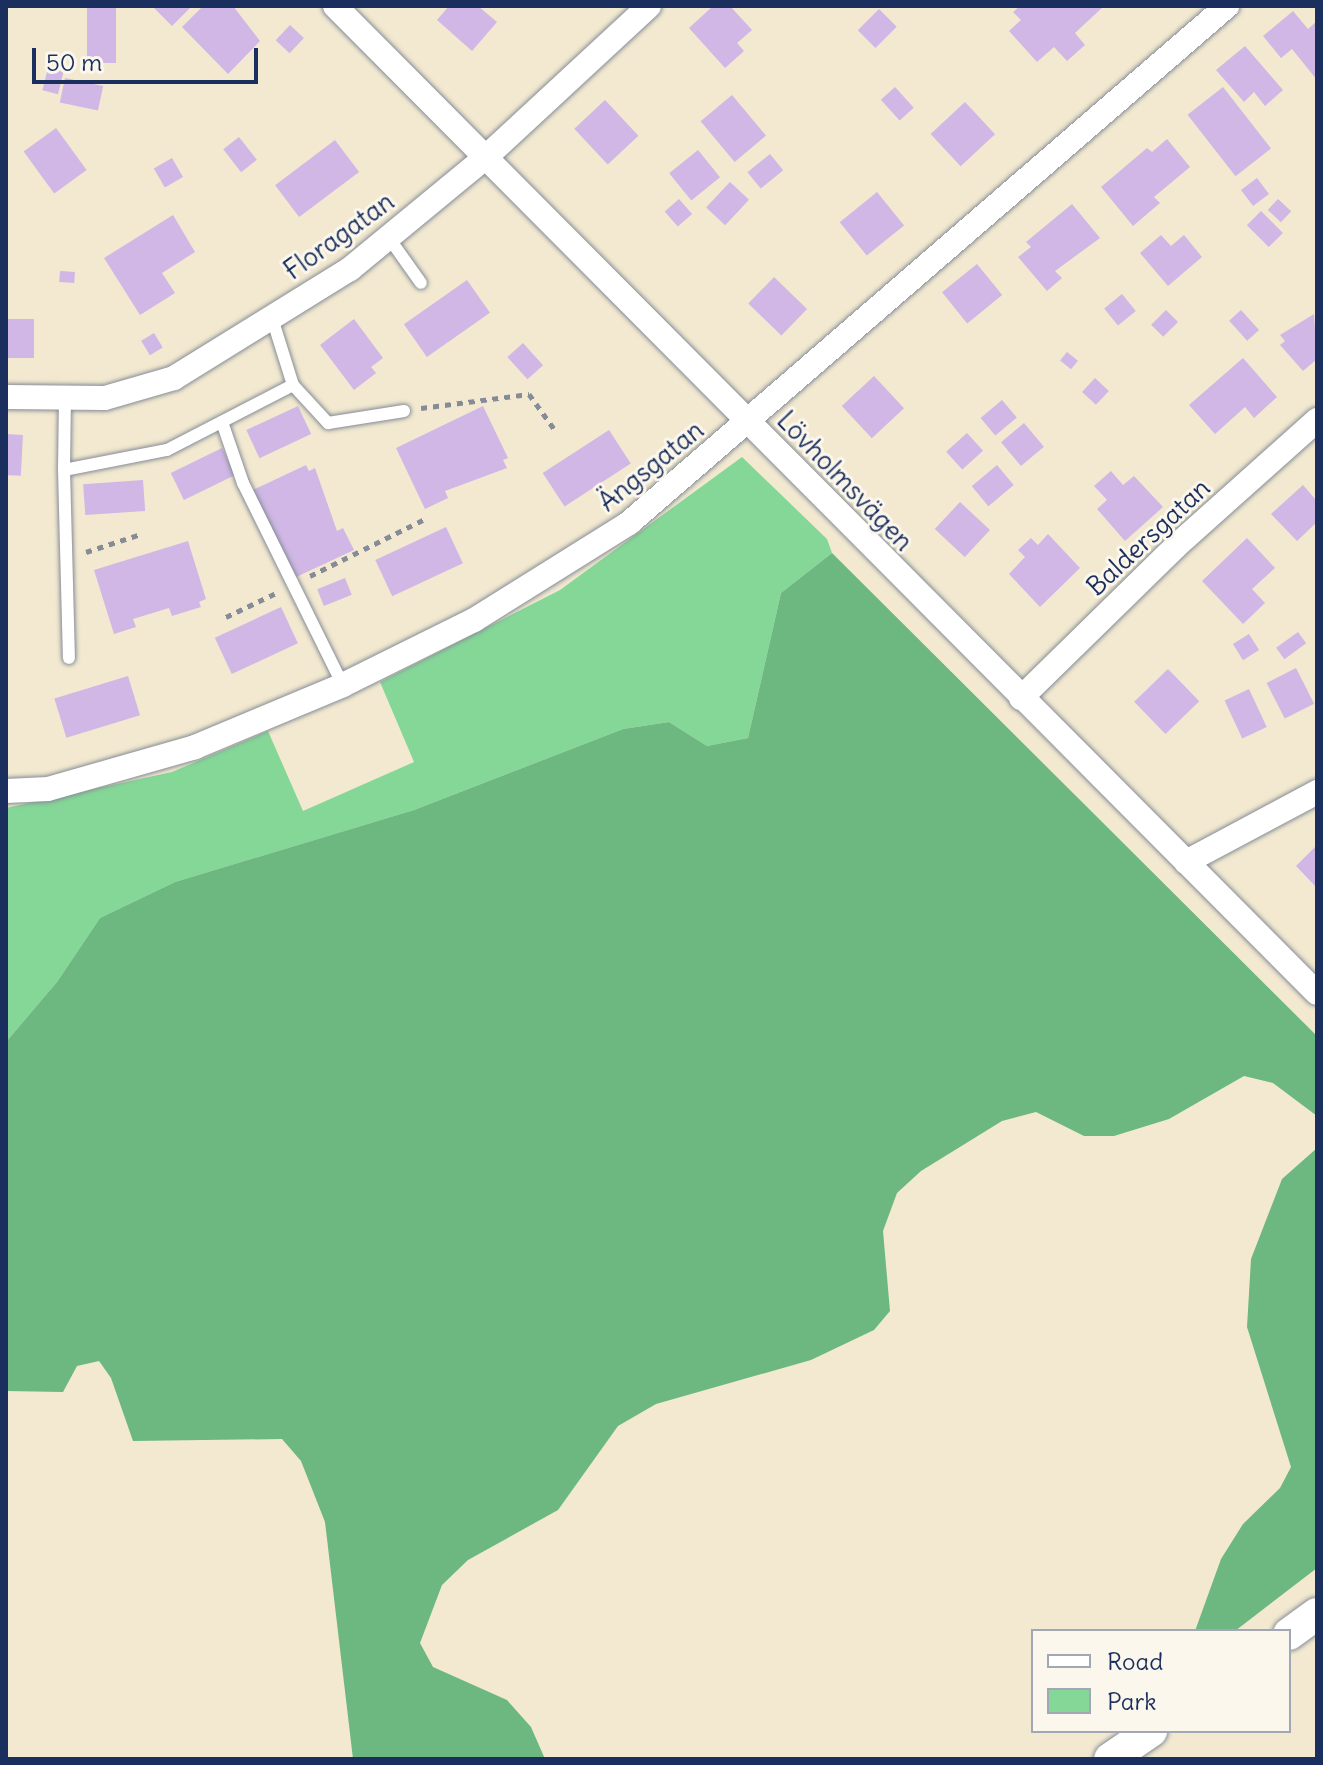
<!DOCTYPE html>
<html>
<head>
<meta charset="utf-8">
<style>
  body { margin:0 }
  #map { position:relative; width:1323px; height:1765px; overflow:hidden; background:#f2e9d0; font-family:Delius,sans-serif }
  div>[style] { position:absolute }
  .green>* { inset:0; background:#85d797 }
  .forest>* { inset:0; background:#6cb880 }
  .building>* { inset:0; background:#d0b7e6; transform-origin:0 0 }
  .path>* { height:5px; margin-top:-2.5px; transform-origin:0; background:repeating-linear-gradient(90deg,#868c97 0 6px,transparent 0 12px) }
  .roads { filter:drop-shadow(0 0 2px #868c97) drop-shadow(0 0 2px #868c97) }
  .service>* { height:12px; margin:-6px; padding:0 6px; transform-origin:6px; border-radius:6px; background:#fff }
  .minor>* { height:24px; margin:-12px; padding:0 12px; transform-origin:12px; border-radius:12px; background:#fff }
  .tertiary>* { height:32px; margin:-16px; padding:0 16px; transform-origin:16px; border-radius:16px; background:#fff }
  span { translate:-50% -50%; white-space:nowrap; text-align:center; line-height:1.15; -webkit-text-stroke:6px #fbf7ec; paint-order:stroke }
  .street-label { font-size:26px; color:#1b2f5e }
  .frame { position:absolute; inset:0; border:8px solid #1b2f5e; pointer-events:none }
  .legend { position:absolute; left:1031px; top:1629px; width:260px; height:104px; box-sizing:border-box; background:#fbf7ec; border:2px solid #a1a7b3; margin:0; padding:10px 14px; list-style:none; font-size:24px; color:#1b2f5e }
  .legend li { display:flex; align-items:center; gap:16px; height:40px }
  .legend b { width:40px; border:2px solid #a1a7b3 }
  .scale { position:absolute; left:32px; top:48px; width:226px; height:36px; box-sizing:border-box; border:4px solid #1b2f5e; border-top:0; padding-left:10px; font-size:24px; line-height:28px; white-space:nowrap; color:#1b2f5e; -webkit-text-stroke:6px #fbf7ec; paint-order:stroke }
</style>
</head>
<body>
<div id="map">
  <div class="green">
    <div style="clip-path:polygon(742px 457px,827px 539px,832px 553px,781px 593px,748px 738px,707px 746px,669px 722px,623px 729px,414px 810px,175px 882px,100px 918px,57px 982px,6px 1042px,6px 808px,172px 772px,268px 731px,303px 811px,414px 762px,380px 682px,560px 590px)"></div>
  </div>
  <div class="forest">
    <div style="clip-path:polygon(832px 553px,1317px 1036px,1317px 1116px,1273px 1083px,1244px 1076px,1169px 1119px,1114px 1136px,1084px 1136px,1036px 1112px,1002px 1121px,921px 1171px,897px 1193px,883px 1231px,890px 1311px,874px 1330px,811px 1360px,656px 1404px,618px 1426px,558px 1510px,468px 1560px,442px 1585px,420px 1643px,433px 1667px,507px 1700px,531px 1727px,545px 1759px,353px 1759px,325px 1522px,301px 1461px,282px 1439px,133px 1441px,111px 1378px,99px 1361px,77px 1366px,63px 1392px,6px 1391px,6px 1042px,57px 982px,100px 918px,175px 882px,414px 810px,623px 729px,669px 722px,707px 746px,748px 738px,781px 593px)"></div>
    <div style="clip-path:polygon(1317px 1148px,1317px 1568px,1235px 1631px,1195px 1631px,1221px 1559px,1243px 1524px,1280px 1488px,1291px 1467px,1247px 1327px,1251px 1259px,1282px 1179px)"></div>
  </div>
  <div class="building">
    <div style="left:87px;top:6px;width:29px;height:57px"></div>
    <div style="clip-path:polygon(152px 6px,192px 6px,172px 26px)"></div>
    <div style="clip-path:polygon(203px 6px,233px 6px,260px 41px,228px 74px,182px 27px)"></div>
    <div style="clip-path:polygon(449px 6px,478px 6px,497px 22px,472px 51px,437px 20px)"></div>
    <div style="clip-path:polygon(713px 6px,730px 6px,752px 30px,737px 43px,744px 51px,725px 68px,689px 28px)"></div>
    <div style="clip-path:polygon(1020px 6px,1104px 6px,1075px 33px,1085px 45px,1067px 61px,1054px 47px,1037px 62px,1009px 31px,1021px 20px,1013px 12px)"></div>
    <div style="left:879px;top:9px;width:25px;height:30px;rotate:45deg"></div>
    <div style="clip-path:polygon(1293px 11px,1308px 29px,1317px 21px,1317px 80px,1292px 49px,1281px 58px,1263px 36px)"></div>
    <div style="left:290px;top:25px;width:19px;height:21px;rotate:43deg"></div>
    <div style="clip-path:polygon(1245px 46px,1283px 90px,1265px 106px,1254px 92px,1244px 102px,1216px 70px)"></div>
    <div style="left:48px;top:68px;width:16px;height:23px;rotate:14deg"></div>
    <div style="left:65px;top:78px;width:39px;height:25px;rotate:12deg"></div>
    <div style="left:895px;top:87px;width:28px;height:19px;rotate:48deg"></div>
    <div style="left:1223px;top:87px;width:78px;height:45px;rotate:52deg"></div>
    <div style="left:732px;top:95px;width:53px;height:41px;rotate:50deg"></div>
    <div style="left:605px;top:100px;width:49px;height:42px;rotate:47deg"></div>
    <div style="left:965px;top:102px;width:44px;height:47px;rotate:47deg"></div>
    <div style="left:56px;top:128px;width:52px;height:40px;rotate:54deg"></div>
    <div style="left:239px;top:137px;width:29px;height:20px;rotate:52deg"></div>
    <div style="clip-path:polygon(1167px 139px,1190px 167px,1154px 197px,1160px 203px,1133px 226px,1101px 187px,1147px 148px,1152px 152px)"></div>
    <div style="left:335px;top:140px;width:40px;height:75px;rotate:53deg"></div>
    <div style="left:698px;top:150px;width:35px;height:37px;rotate:51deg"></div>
    <div style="left:770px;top:154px;width:21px;height:29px;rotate:51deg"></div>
    <div style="left:172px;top:158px;width:22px;height:21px;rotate:60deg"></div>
    <div style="left:1257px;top:178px;width:20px;height:20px;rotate:53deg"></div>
    <div style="left:730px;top:182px;width:26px;height:35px;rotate:43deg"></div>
    <div style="left:877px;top:192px;width:43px;height:48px;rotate:51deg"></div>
    <div style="left:679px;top:199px;width:20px;height:19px;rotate:49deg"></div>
    <div style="left:1278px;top:199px;width:18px;height:15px;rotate:43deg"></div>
    <div style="clip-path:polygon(1072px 204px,1100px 238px,1055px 271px,1062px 278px,1047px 291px,1018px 257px,1031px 247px,1026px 242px)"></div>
    <div style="left:1261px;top:211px;width:31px;height:20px;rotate:45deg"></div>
    <div style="clip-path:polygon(173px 215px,195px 252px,162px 273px,175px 293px,140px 315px,104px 258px)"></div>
    <div style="clip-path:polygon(1161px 235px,1171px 246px,1184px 235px,1202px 257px,1168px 286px,1140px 253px)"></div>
    <div style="left:977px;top:264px;width:40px;height:45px;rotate:51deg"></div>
    <div style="left:60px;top:271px;width:15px;height:11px;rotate:4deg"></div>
    <div style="left:774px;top:277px;width:46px;height:37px;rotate:44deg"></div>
    <div style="left:467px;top:280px;width:40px;height:77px;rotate:55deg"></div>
    <div style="left:1122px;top:294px;width:22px;height:23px;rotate:51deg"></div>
    <div style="left:1166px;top:310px;width:17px;height:21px;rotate:45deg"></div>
    <div style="left:1241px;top:310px;width:27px;height:16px;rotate:48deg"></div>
    <div style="clip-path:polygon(1314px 314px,1317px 359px,1303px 371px,1280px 345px,1285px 341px,1280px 335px)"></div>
    <div style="left:6px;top:319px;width:28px;height:39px"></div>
    <div style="clip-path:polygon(354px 319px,383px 358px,371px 367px,376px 373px,354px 390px,320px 345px)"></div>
    <div style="left:154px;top:333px;width:17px;height:15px;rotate:59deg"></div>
    <div style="left:523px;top:343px;width:30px;height:21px;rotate:48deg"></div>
    <div style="left:1067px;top:352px;width:14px;height:11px;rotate:39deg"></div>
    <div style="clip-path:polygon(1243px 358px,1277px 397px,1254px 418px,1245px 407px,1215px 434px,1189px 405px)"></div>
    <div style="left:874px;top:376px;width:44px;height:44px;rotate:47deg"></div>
    <div style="left:1095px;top:378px;width:19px;height:19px;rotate:43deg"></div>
    <div style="left:1002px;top:400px;width:23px;height:28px;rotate:50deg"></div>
    <div style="left:298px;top:406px;width:31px;height:57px;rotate:65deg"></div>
    <div style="clip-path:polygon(483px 406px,508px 458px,503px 460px,507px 468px,445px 491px,448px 498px,425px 509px,396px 448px)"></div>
    <div style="left:1024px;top:423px;width:31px;height:30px;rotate:50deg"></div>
    <div style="left:609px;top:430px;width:40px;height:79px;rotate:57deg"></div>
    <div style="left:967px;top:433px;width:24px;height:28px;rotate:48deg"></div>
    <div style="left:6px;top:434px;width:17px;height:41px;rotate:3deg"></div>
    <div style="left:222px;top:448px;width:30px;height:57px;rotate:64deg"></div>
    <div style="clip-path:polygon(306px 465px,309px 471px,315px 468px,337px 531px,343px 528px,354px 550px,294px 578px,253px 490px)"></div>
    <div style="left:997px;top:465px;width:26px;height:33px;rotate:50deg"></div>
    <div style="clip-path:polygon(1111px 471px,1123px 485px,1134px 476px,1163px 507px,1125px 541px,1097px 509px,1107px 500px,1094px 486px)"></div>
    <div style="left:143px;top:480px;width:31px;height:60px;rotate:86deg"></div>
    <div style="clip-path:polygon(1303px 485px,1317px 501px,1317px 522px,1297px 541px,1271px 514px)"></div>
    <div style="left:960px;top:502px;width:41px;height:37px;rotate:43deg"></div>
    <div style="left:446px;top:527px;width:40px;height:78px;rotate:65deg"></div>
    <div style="clip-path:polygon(1048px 534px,1080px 568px,1040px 607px,1009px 574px,1025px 557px,1018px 550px,1031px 538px,1038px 545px)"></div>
    <div style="clip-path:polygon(1247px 538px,1275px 568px,1252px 589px,1265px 603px,1243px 624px,1202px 581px)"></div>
    <div style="clip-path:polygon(188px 541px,206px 599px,199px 602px,201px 607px,172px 616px,169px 608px,133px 619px,136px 627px,114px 634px,94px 570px)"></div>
    <div style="left:345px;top:578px;width:18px;height:30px;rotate:68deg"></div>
    <div style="left:281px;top:607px;width:40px;height:73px;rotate:65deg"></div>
    <div style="left:1298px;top:632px;width:14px;height:27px;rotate:54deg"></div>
    <div style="left:1249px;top:634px;width:19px;height:19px;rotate:58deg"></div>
    <div style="left:1296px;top:668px;width:40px;height:33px;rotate:63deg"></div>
    <div style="left:1168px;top:669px;width:45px;height:47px;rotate:46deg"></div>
    <div style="left:128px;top:676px;width:41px;height:77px;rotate:73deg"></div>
    <div style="left:1249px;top:689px;width:42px;height:27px;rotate:65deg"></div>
    <div style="clip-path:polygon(1317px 845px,1317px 888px,1296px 866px)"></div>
  </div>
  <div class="path">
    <div style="left:421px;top:408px;width:109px;rotate:-7.4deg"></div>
    <div style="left:529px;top:394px;width:44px;rotate:54.2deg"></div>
    <div style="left:86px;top:552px;width:55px;rotate:-18.1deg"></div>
    <div style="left:310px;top:576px;width:131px;rotate:-26.4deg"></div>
    <div style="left:226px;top:617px;width:55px;rotate:-25.6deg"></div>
  </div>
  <div class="roads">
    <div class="service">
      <div style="left:389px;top:238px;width:55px;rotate:54.6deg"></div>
      <div style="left:293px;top:385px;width:52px;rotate:47.4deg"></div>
      <div style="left:328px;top:423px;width:77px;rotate:-9deg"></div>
      <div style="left:65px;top:397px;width:73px;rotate:90.8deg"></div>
      <div style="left:64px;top:470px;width:105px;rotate:-11deg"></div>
      <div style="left:167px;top:450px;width:142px;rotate:-27.3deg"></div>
      <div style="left:293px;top:385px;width:70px;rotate:-107.4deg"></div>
      <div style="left:222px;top:422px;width:65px;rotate:71deg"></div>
      <div style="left:243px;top:483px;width:225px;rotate:63.7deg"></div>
      <div style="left:64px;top:470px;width:188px;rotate:88.5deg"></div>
    </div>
    <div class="minor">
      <div style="left:335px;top:6px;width:1392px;rotate:45.15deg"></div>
      <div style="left:6px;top:397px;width:99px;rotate:0.6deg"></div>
      <div style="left:105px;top:398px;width:72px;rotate:-16.2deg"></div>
      <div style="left:174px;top:378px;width:207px;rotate:-31.8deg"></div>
      <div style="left:350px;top:269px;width:176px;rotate:-39.5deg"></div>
      <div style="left:486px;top:157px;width:222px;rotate:-42.8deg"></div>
      <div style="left:1021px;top:698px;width:216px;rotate:-44.4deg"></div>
      <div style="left:1175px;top:547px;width:191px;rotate:-41.8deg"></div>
      <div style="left:6px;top:791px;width:42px;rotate:-2.7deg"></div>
      <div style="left:48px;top:789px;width:153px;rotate:-15.9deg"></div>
      <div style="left:195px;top:747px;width:160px;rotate:-22.7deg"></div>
      <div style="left:343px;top:685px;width:146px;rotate:-26.4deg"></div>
      <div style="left:474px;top:620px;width:183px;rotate:-32deg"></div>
      <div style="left:629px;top:523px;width:791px;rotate:-40.85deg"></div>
      <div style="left:1186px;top:862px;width:149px;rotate:-28.1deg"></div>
    </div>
    <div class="tertiary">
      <div style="left:1289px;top:1634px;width:34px;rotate:-36deg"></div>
      <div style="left:1110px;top:1759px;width:50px;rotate:-34.3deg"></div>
    </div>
  </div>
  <div class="street-label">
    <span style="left:339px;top:236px;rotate:-36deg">Floragatan</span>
    <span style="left:651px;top:466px;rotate:-39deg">Ängsgatan</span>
    <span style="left:845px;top:481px;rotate:46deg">Lövholmsvägen</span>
    <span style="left:1148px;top:537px;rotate:-43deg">Baldersgatan</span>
  </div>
  <div class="frame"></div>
  <ul class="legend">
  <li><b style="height:10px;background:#fff"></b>Road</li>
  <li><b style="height:22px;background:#85d797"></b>Park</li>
  </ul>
  <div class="scale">50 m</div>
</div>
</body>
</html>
